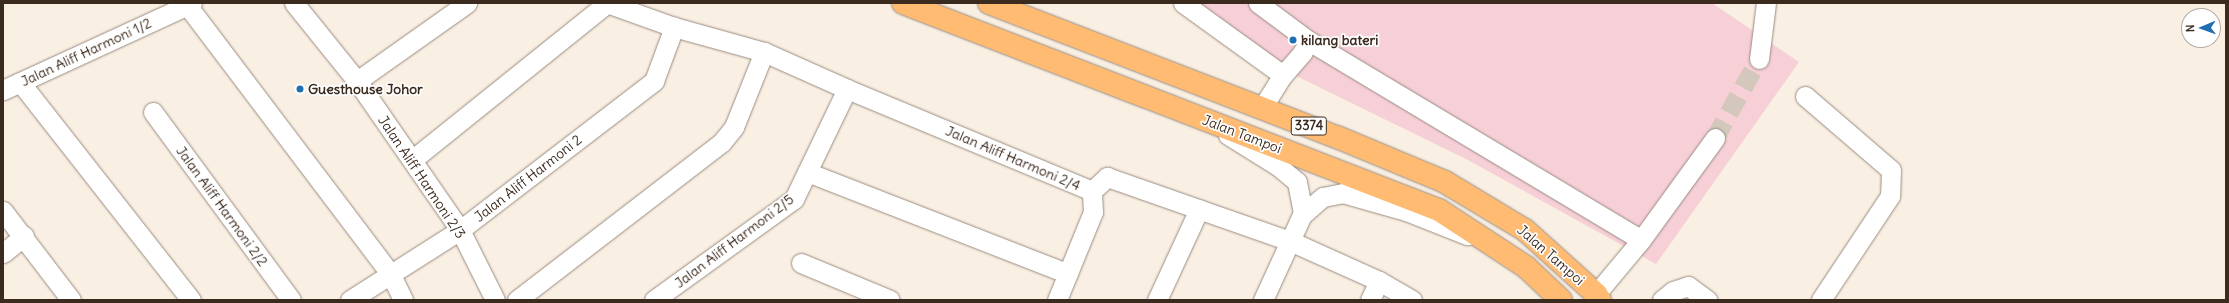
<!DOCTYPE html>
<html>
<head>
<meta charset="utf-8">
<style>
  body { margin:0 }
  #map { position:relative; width:2229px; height:303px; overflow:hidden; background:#f9efe2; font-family:Delius,sans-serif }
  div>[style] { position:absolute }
  .built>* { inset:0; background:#f6cfd7 }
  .minor-tunnel>* { height:19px; margin-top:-9.5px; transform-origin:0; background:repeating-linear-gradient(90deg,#d3c8bb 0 19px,transparent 0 29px) }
  .roads { filter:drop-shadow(0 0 1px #9a8c80) drop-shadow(0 0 1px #9a8c80) }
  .minor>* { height:19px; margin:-9.5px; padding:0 9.5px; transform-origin:9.5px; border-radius:9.5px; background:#fff }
  .major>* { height:22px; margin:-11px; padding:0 11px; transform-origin:11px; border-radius:11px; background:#ffbb71 }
  .dots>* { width:11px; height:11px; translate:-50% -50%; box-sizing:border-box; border:2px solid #fff; border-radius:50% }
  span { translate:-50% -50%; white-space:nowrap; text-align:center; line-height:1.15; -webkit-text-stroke:3.5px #fff; paint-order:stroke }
  .shield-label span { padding:1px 3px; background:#fff; border:1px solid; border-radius:3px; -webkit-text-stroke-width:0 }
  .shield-label { font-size:13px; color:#3b2a1e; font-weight:700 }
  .poi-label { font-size:14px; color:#3b2a1e; font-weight:700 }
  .left { translate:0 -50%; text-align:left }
  .street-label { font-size:14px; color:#3b2a1e }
  .frame { position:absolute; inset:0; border:4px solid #3b2a1e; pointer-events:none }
  .north { position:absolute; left:2181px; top:8px; width:40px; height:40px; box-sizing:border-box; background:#fff; border:1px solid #b1aaa5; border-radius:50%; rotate:268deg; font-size:11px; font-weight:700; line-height:16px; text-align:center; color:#3b2a1e }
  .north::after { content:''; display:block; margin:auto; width:14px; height:18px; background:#1f6fb2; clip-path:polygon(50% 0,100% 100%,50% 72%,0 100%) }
</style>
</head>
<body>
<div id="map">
  <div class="built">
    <div style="clip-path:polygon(1191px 3px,1712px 3px,1799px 62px,1656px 264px,1468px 160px,1282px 69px)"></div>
  </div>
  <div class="minor-tunnel">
    <div style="left:1715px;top:138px;width:90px;rotate:-60.9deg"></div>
  </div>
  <div class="roads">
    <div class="minor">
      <div style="left:294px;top:3px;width:100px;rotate:51.1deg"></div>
      <div style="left:357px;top:81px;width:181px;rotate:55.3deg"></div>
      <div style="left:460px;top:230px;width:78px;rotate:63.4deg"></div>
      <div style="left:607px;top:3px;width:71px;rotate:19.7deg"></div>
      <div style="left:674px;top:27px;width:93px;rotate:15.5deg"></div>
      <div style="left:764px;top:52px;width:91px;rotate:24deg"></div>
      <div style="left:847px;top:89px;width:265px;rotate:22.6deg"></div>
      <div style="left:1183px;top:3px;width:123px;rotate:35.8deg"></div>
      <div style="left:1258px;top:3px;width:64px;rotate:36.7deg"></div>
      <div style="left:187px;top:5px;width:338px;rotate:52.9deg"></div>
      <div style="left:391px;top:275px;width:28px;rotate:64deg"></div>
      <div style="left:1759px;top:59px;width:56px;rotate:-82.9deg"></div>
      <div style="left:357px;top:81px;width:135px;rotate:-35.3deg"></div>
      <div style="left:20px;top:82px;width:277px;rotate:51.9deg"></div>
      <div style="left:3px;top:90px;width:208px;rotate:-24.7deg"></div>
      <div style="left:1805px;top:96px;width:113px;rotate:40.7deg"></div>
      <div style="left:1891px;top:170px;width:26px;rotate:92deg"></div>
      <div style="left:1890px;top:196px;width:125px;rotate:123.6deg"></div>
      <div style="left:1262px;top:108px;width:39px;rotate:-58deg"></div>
      <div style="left:1283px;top:75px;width:29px;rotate:-49deg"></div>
      <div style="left:1302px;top:53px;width:14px;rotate:-60deg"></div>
      <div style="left:1309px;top:41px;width:387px;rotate:30.9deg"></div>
      <div style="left:153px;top:112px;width:233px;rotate:53.7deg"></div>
      <div style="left:1228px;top:135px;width:59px;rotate:31.8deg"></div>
      <div style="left:1278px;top:166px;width:25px;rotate:40deg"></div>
      <div style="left:1297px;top:182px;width:32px;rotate:79deg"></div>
      <div style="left:412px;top:160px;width:250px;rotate:-38.8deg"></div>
      <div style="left:807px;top:172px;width:280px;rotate:21.3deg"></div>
      <div style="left:1092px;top:191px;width:21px;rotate:-43deg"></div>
      <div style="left:1107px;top:177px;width:194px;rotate:19.3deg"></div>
      <div style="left:1290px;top:241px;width:98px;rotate:24.2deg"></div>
      <div style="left:1379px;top:281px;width:38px;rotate:30deg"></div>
      <div style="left:3px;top:211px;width:112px;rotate:52.6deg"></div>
      <div style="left:3px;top:253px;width:27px;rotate:-39deg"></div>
      <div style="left:801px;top:263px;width:96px;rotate:22.6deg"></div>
      <div style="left:1596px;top:294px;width:70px;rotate:-50.2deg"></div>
      <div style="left:1641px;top:240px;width:126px;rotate:-54deg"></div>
      <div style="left:350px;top:300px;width:130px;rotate:-32.5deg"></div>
      <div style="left:460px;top:230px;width:245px;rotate:-37.5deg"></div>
      <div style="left:654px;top:81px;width:58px;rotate:-69.7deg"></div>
      <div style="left:517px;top:300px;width:259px;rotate:-37.6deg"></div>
      <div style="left:722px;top:142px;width:19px;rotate:-51deg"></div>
      <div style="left:734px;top:127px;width:81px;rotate:-68.2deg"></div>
      <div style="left:654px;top:300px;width:173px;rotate:-35.8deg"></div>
      <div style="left:794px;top:199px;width:122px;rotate:-64.3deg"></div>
      <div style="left:1057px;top:300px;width:95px;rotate:-67.8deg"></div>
      <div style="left:1093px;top:212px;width:21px;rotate:-93deg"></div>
      <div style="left:1157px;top:300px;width:100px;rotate:-65.2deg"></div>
      <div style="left:1263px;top:300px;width:94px;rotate:-65.4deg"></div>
      <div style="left:1302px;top:215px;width:28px;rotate:-41deg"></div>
      <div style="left:1323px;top:197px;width:20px;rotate:-11deg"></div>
      <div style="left:1343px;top:193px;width:66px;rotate:15.9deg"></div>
      <div style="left:1406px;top:211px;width:66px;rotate:21.5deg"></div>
      <div style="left:1370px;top:300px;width:21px;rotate:-65deg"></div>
      <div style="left:1662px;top:300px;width:14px;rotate:-39deg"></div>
      <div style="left:1673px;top:291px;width:16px;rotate:-18deg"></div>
      <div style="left:1688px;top:286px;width:24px;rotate:36deg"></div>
    </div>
    <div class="major">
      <div style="left:903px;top:3px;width:575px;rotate:21.12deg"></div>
      <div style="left:1439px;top:210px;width:104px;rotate:33.2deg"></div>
      <div style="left:1526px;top:267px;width:48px;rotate:43.3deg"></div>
      <div style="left:989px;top:3px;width:373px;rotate:21.1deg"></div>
      <div style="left:1337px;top:137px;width:117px;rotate:22.6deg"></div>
      <div style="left:1445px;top:182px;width:93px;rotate:31deg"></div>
      <div style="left:1525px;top:230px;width:96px;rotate:42deg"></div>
      <div style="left:1596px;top:294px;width:7px;rotate:56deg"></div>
    </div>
  </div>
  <div class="dots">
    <div style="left:1293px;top:40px;background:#1f6fb2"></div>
    <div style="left:300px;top:89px;background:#1f6fb2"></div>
  </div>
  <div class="shield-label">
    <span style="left:1309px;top:126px">3374</span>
  </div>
  <div class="poi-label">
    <span class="left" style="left:1301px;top:40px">kilang bateri</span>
    <span class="left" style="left:308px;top:89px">Guesthouse Johor</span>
  </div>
  <div class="street-label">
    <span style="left:86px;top:52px;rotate:-25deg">Jalan Aliff Harmoni 1/2</span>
    <span style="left:1242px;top:134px;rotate:21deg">Jalan Tampoi</span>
    <span style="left:1013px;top:158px;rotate:23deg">Jalan Aliff Harmoni 2/4</span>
    <span style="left:422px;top:177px;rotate:56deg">Jalan Aliff Harmoni 2/3</span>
    <span style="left:528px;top:178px;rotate:-38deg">Jalan Aliff Harmoni 2</span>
    <span style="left:222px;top:206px;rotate:54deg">Jalan Aliff Harmoni 2/2</span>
    <span style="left:734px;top:241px;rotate:-37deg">Jalan Aliff Harmoni 2/5</span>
    <span style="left:1551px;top:255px;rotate:41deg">Jalan Tampoi</span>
  </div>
  <div class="frame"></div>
  <div class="north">N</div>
</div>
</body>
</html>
